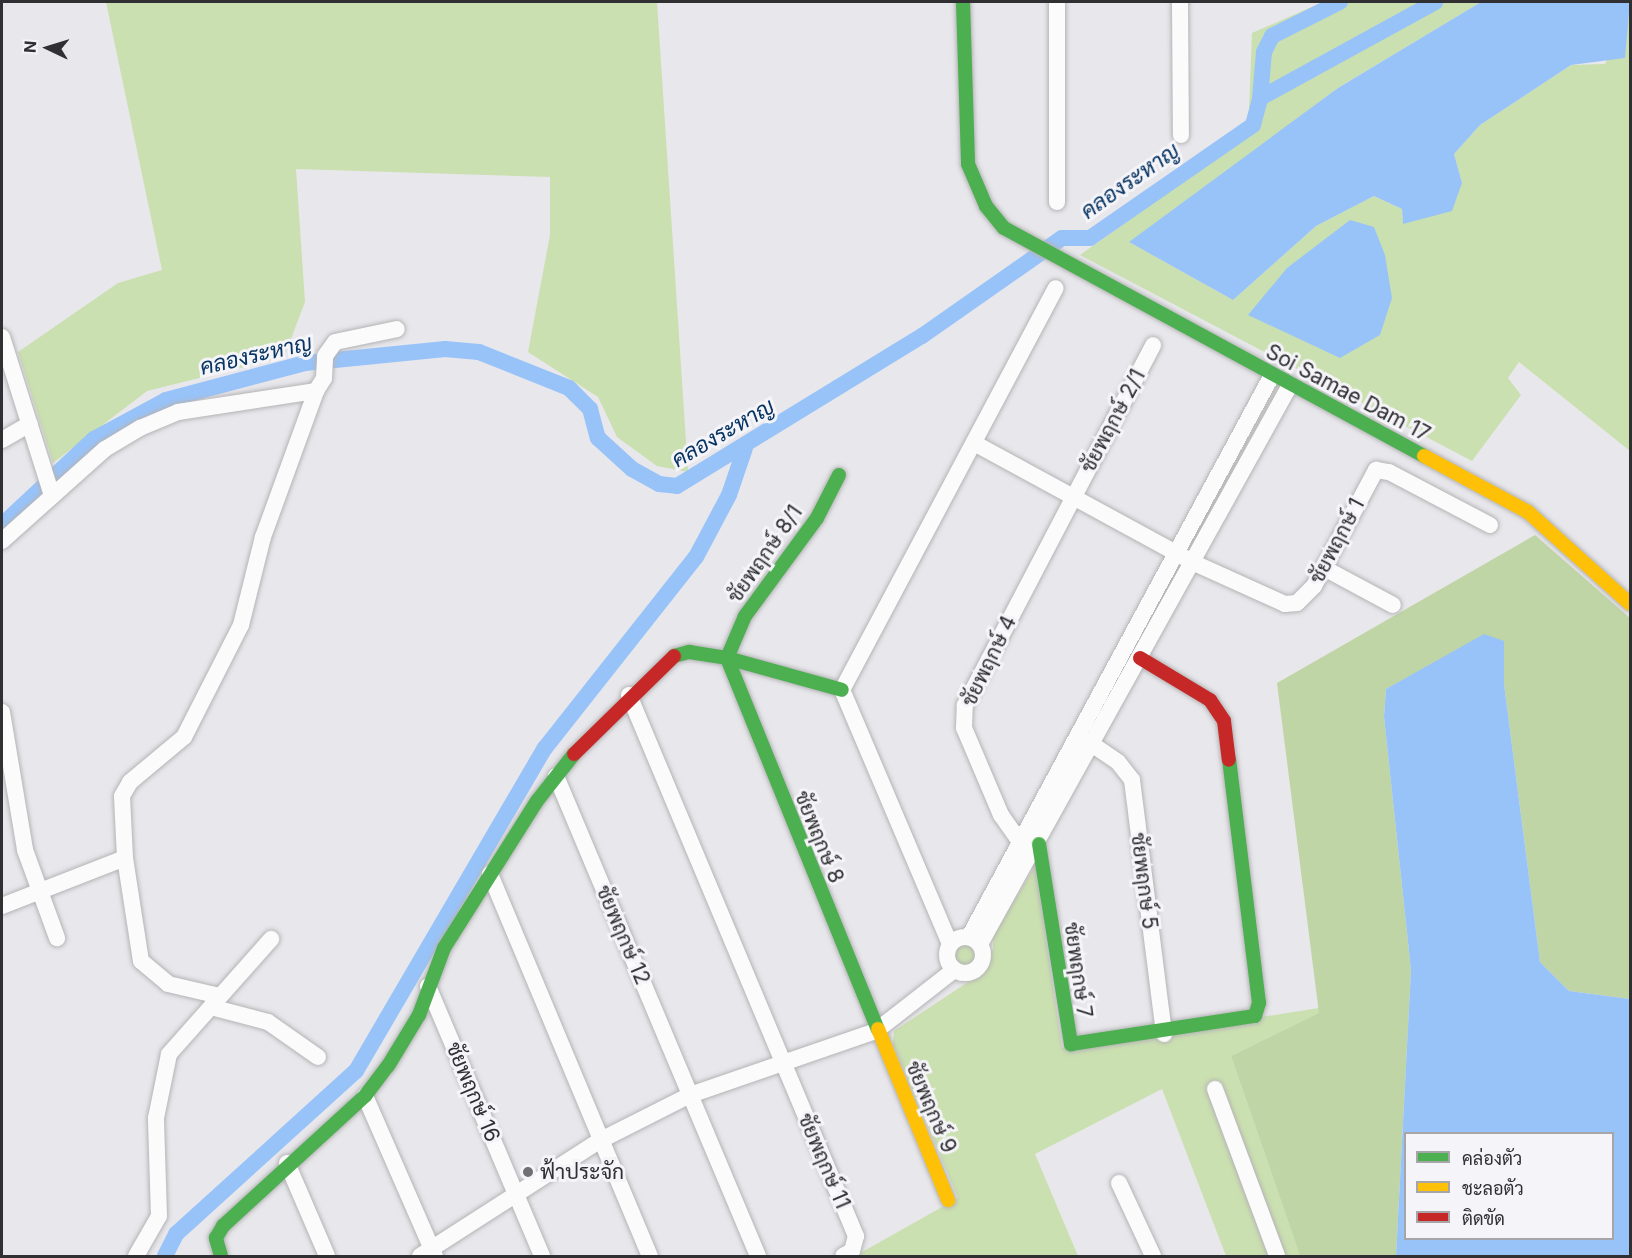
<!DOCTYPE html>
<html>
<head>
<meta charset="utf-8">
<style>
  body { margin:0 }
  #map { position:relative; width:1632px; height:1258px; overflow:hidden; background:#e8e7eb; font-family:Inter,Sarabun,sans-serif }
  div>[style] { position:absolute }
  .green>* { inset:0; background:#cbe0b0 }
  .round { border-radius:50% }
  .forest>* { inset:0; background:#c0d5a5 }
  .water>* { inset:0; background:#98c3f9 }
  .canal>* { height:16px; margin:-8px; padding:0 8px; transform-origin:8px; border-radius:8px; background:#98c3f9 }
  .roads { filter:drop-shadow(0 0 2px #b4b4b6) drop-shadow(0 0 2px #b4b4b6) }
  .street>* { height:16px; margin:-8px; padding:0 8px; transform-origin:8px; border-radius:8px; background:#fcfbfc }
  .street>.ring { margin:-8px; padding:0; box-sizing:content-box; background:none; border:16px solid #fcfbfc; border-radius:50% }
  .fast>* { height:14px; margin:-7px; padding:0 7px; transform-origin:7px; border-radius:7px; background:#4caf50 }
  .slow>* { height:14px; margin:-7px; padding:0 7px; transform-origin:7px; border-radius:7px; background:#ffc107 }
  .jam>* { height:14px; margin:-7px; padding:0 7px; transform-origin:7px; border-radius:7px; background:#c62828 }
  .dots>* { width:16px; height:16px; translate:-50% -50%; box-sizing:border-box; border:3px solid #f4f4f9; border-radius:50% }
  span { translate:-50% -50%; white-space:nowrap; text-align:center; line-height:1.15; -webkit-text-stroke:6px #f4f4f9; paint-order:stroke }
  .street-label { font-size:21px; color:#303032 }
  .poi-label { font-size:21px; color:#303032 }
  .left { translate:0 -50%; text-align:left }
  .water-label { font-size:22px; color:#073462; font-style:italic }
  .frame { position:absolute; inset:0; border:3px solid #303032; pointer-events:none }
  .legend { position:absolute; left:1404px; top:1132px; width:210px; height:108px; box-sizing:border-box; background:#f4f4f9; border:2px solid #a6a6a9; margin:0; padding:8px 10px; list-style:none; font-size:18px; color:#303032 }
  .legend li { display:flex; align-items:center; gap:12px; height:30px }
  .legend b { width:30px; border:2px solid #a6a6a9 }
  .north { position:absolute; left:18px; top:18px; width:60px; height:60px; -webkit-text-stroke:4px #f4f4f9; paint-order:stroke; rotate:274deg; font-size:16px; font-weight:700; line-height:24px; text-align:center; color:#303032 }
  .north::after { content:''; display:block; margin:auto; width:21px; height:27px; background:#303032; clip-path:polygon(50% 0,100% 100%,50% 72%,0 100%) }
</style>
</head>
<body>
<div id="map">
  <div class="green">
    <div style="clip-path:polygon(106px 2px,657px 2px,688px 472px,657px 466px,617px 437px,598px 397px,528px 352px,550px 235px,550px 177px,296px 169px,305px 302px,284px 357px,147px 391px,53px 463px,18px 352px,118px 283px,162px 270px)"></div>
    <div style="clip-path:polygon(1323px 2px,1481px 2px,1338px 88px,1131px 243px,1233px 300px,1316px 226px,1374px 196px,1402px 209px,1403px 223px,1462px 183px,1454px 154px,1480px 125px,1571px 65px,1605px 64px,1630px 15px,1630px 451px,1519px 362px,1508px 378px,1521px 395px,1472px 461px,1080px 255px,1261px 127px,1249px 111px,1252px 33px)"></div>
    <div style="clip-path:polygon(1035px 866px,1062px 1048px,1319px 1008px,1320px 1013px,1231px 1056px,1300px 1256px,1226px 1256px,1162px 1089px,1035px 1154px,1078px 1256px,855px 1256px,958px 1198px,893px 1044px,894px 1031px,977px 976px,993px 949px,993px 935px)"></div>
    <div class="round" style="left:954px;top:942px;width:24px;height:24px"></div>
  </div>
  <div class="forest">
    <div style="clip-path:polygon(1535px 535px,1630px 618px,1630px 999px,1569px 991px,1540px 962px,1504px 684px,1504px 642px,1436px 662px,1386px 689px,1384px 717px,1411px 970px,1396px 1256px,1300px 1256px,1231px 1056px,1319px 1013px,1277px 683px)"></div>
  </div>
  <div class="water">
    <div style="clip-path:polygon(1481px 2px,1630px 2px,1625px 58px,1571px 65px,1480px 125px,1454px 154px,1462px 183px,1452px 211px,1403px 224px,1402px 209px,1374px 196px,1316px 226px,1233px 300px,1129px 242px,1338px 88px)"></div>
    <div style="clip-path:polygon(1350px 220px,1374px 227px,1385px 255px,1392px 298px,1380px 335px,1340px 358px,1248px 315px,1287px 268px)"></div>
    <div style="clip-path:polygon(evenodd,1484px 634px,1504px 641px,1504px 684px,1540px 962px,1569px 991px,1630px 999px,1630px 1256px,1396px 1256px,1411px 970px,1384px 717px,1386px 689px,1484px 634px,1406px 1134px,1612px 1134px,1612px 1238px,1406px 1238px,1406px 1134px)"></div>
  </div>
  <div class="canal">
    <div style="left:1260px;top:98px;width:46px;rotate:-85deg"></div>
    <div style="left:1264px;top:52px;width:18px;rotate:-63deg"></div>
    <div style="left:1272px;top:36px;width:76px;rotate:-26.6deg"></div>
    <div style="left:2px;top:525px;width:126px;rotate:-43.1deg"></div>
    <div style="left:94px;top:439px;width:82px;rotate:-28.4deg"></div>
    <div style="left:166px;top:400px;width:144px;rotate:-14.9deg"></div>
    <div style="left:305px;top:363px;width:141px;rotate:-5.7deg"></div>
    <div style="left:445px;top:349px;width:34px;rotate:5deg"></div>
    <div style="left:479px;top:352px;width:97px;rotate:21.8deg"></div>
    <div style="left:569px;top:388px;width:30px;rotate:45deg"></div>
    <div style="left:590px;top:409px;width:30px;rotate:75deg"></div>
    <div style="left:598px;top:438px;width:46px;rotate:42.4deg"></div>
    <div style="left:632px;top:469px;width:31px;rotate:29deg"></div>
    <div style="left:659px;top:484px;width:18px;rotate:6deg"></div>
    <div style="left:677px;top:486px;width:287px;rotate:-31.5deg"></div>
    <div style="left:922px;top:336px;width:171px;rotate:-35deg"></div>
    <div style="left:1062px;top:238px;width:28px"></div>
    <div style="left:1090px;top:238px;width:198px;rotate:-34.7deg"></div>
    <div style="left:1253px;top:125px;width:28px;rotate:-75deg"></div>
    <div style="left:1260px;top:98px;width:200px;rotate:-28.7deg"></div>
    <div style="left:165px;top:1256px;width:25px;rotate:-63deg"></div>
    <div style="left:176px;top:1234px;width:243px;rotate:-42.2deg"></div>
    <div style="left:356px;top:1071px;width:374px;rotate:-59.7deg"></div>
    <div style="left:545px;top:748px;width:243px;rotate:-51.7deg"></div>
    <div style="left:696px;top:557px;width:70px;rotate:-62deg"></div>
    <div style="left:729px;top:495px;width:50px;rotate:-71.2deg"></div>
  </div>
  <div class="roads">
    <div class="street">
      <div style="left:1057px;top:2px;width:200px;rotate:90deg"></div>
      <div style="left:1180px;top:2px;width:133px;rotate:89.6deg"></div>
      <div style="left:2px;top:337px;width:167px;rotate:72.5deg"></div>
      <div style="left:2px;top:440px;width:32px;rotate:-30deg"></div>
      <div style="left:976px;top:444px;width:246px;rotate:28.6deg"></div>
      <div style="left:1192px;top:562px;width:102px;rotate:24.3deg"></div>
      <div style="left:1285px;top:604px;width:12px;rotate:-5deg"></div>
      <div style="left:1297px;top:603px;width:24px;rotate:-45deg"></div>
      <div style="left:1314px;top:586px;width:132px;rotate:-61.9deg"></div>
      <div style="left:1376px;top:470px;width:13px;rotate:9deg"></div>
      <div style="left:1389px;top:472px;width:114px;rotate:27.7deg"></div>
      <div style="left:2px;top:541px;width:138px;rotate:-41.8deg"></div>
      <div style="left:105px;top:449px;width:41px;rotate:-31deg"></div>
      <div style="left:140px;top:428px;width:41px;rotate:-22.8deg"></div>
      <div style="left:178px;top:412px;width:140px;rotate:-8.7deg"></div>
      <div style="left:316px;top:391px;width:15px;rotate:-58deg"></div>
      <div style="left:324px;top:378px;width:22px;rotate:-87deg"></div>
      <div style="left:325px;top:356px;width:17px;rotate:-54deg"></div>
      <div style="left:335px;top:342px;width:63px;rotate:-11.8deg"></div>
      <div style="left:1324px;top:568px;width:78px;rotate:28.2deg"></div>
      <div style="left:629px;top:695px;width:587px;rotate:67.24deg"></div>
      <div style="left:856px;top:1236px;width:16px;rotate:105deg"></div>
      <div style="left:852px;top:1251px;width:10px;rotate:151deg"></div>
      <div style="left:2px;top:712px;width:140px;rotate:80.5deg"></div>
      <div style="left:25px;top:850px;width:94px;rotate:70deg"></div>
      <div style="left:1093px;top:745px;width:30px;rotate:34deg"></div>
      <div style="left:1118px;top:762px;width:23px;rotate:52deg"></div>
      <div style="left:1132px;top:780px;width:256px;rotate:82.8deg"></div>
      <div style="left:556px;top:776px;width:521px;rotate:67.18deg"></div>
      <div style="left:1025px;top:849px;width:42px;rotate:-125.2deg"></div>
      <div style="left:1001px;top:815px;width:95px;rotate:-113deg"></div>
      <div style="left:964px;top:728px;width:23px;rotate:-88deg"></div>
      <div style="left:965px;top:705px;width:406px;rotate:-62.4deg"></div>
      <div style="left:125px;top:858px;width:62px;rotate:-92.8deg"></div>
      <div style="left:122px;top:796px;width:16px;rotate:-60deg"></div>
      <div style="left:130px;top:782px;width:70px;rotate:-39.8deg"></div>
      <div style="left:184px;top:737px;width:126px;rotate:-63deg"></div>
      <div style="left:241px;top:625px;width:91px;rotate:-76deg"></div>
      <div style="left:263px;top:537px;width:155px;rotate:-70deg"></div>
      <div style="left:490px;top:874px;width:414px;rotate:67.3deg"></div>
      <div style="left:2px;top:906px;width:132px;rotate:-21.3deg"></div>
      <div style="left:125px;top:858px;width:104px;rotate:81.2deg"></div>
      <div style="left:141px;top:961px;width:35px;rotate:40deg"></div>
      <div style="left:168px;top:984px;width:53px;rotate:13deg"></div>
      <div class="ring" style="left:947px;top:937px;width:20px;height:20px"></div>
      <div style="left:969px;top:937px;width:636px;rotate:-61.66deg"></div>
      <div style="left:950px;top:944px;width:276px;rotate:-113deg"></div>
      <div style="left:842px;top:690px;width:455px;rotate:-62deg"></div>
      <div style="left:980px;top:944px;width:637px;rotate:-60.98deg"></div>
      <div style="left:428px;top:986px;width:293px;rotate:67.1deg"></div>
      <div style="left:211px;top:1007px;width:59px;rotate:14.7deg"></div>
      <div style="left:268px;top:1022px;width:61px;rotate:35deg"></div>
      <div style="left:1215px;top:1089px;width:178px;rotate:69.6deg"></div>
      <div style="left:365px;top:1096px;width:175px;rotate:66.4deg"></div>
      <div style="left:287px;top:1163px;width:101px;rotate:66.7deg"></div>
      <div style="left:1119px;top:1183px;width:81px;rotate:65deg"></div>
      <div style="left:136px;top:1256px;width:46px;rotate:-60.1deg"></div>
      <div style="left:159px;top:1216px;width:98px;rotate:-91.8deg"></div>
      <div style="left:156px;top:1118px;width:65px;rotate:-78.5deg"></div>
      <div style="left:169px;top:1054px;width:154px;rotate:-48.4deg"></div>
      <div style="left:420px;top:1256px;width:215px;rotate:-32.7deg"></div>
      <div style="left:601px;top:1140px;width:100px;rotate:-26.8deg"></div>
      <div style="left:690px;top:1095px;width:197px;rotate:-19deg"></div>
      <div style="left:876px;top:1031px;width:99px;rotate:-38deg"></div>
    </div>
    <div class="fast">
      <div style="left:963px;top:2px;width:162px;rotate:88.2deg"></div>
      <div style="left:968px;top:164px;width:46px;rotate:66.8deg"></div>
      <div style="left:986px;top:206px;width:28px;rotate:51deg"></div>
      <div style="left:1004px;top:228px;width:478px;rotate:28.5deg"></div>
      <div style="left:839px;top:475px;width:48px;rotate:117.1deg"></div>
      <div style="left:817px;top:518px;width:122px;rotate:126.3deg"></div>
      <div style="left:745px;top:616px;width:46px;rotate:113.2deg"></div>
      <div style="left:727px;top:658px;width:401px;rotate:67.9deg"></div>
      <div style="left:674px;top:656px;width:16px;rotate:-15deg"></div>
      <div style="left:689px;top:652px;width:38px;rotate:9deg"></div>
      <div style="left:727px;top:658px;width:119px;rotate:15.5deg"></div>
      <div style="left:1039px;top:844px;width:203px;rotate:80.9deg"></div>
      <div style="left:1071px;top:1044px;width:186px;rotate:-8.7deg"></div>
      <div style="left:1255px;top:1016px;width:14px;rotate:-73deg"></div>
      <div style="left:1259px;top:1003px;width:245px;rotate:-97deg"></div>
      <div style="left:221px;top:1256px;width:19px;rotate:-106deg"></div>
      <div style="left:216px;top:1238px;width:14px;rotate:-60deg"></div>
      <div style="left:223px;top:1226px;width:193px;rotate:-42.5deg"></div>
      <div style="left:365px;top:1096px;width:38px;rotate:-53deg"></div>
      <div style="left:388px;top:1066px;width:60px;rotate:-58.7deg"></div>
      <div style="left:419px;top:1015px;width:72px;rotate:-69.5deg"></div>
      <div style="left:444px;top:948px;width:174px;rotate:-57.7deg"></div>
      <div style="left:537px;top:801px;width:60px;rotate:-51.8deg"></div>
    </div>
    <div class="slow">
      <div style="left:1424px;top:456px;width:118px;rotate:28.3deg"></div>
      <div style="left:1528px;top:512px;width:137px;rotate:42deg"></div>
      <div style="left:878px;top:1029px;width:185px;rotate:67.7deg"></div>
    </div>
    <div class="jam">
      <div style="left:1140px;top:658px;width:82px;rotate:31deg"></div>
      <div style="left:1210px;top:700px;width:25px;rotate:56deg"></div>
      <div style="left:1224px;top:721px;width:39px;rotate:83deg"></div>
      <div style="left:574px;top:754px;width:140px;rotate:-44.4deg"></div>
    </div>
  </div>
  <div class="dots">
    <div style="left:528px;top:1172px;background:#707073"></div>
  </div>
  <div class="street-label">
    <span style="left:1348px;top:393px;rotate:28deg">Soi Samae Dam 17</span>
    <span style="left:1113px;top:421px;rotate:-62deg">ชัยพฤกษ์ 2/1</span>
    <span style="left:1337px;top:541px;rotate:-62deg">ชัยพฤกษ์ 1</span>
    <span style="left:765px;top:554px;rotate:-55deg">ชัยพฤกษ์ 8/1</span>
    <span style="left:989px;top:661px;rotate:-64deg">ชัยพฤกษ์ 4</span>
    <span style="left:819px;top:837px;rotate:68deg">ชัยพฤกษ์ 8</span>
    <span style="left:1144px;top:881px;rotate:83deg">ชัยพฤกษ์ 5</span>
    <span style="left:623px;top:935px;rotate:67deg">ชัยพฤกษ์ 12</span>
    <span style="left:1078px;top:970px;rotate:82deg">ชัยพฤกษ์ 7</span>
    <span style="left:473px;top:1092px;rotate:67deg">ชัยพฤกษ์ 16</span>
    <span style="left:931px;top:1107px;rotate:67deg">ชัยพฤกษ์ 9</span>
    <span style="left:824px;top:1161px;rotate:67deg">ชัยพฤกษ์ 11</span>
  </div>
  <div class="poi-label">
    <span class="left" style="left:540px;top:1172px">ฟ้าประจัก</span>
  </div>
  <div class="water-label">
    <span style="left:1130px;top:181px;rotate:-35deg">คลองระหาญ</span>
    <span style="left:256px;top:355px;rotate:-13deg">คลองระหาญ</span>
    <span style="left:723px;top:433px;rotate:-30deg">คลองระหาญ</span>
  </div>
  <div class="frame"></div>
  <ul class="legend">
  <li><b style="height:8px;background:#4caf50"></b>คล่องตัว</li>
  <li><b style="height:8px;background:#ffc107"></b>ชะลอตัว</li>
  <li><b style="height:8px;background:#c62828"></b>ติดขัด</li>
  </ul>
  <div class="north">N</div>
</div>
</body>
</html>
